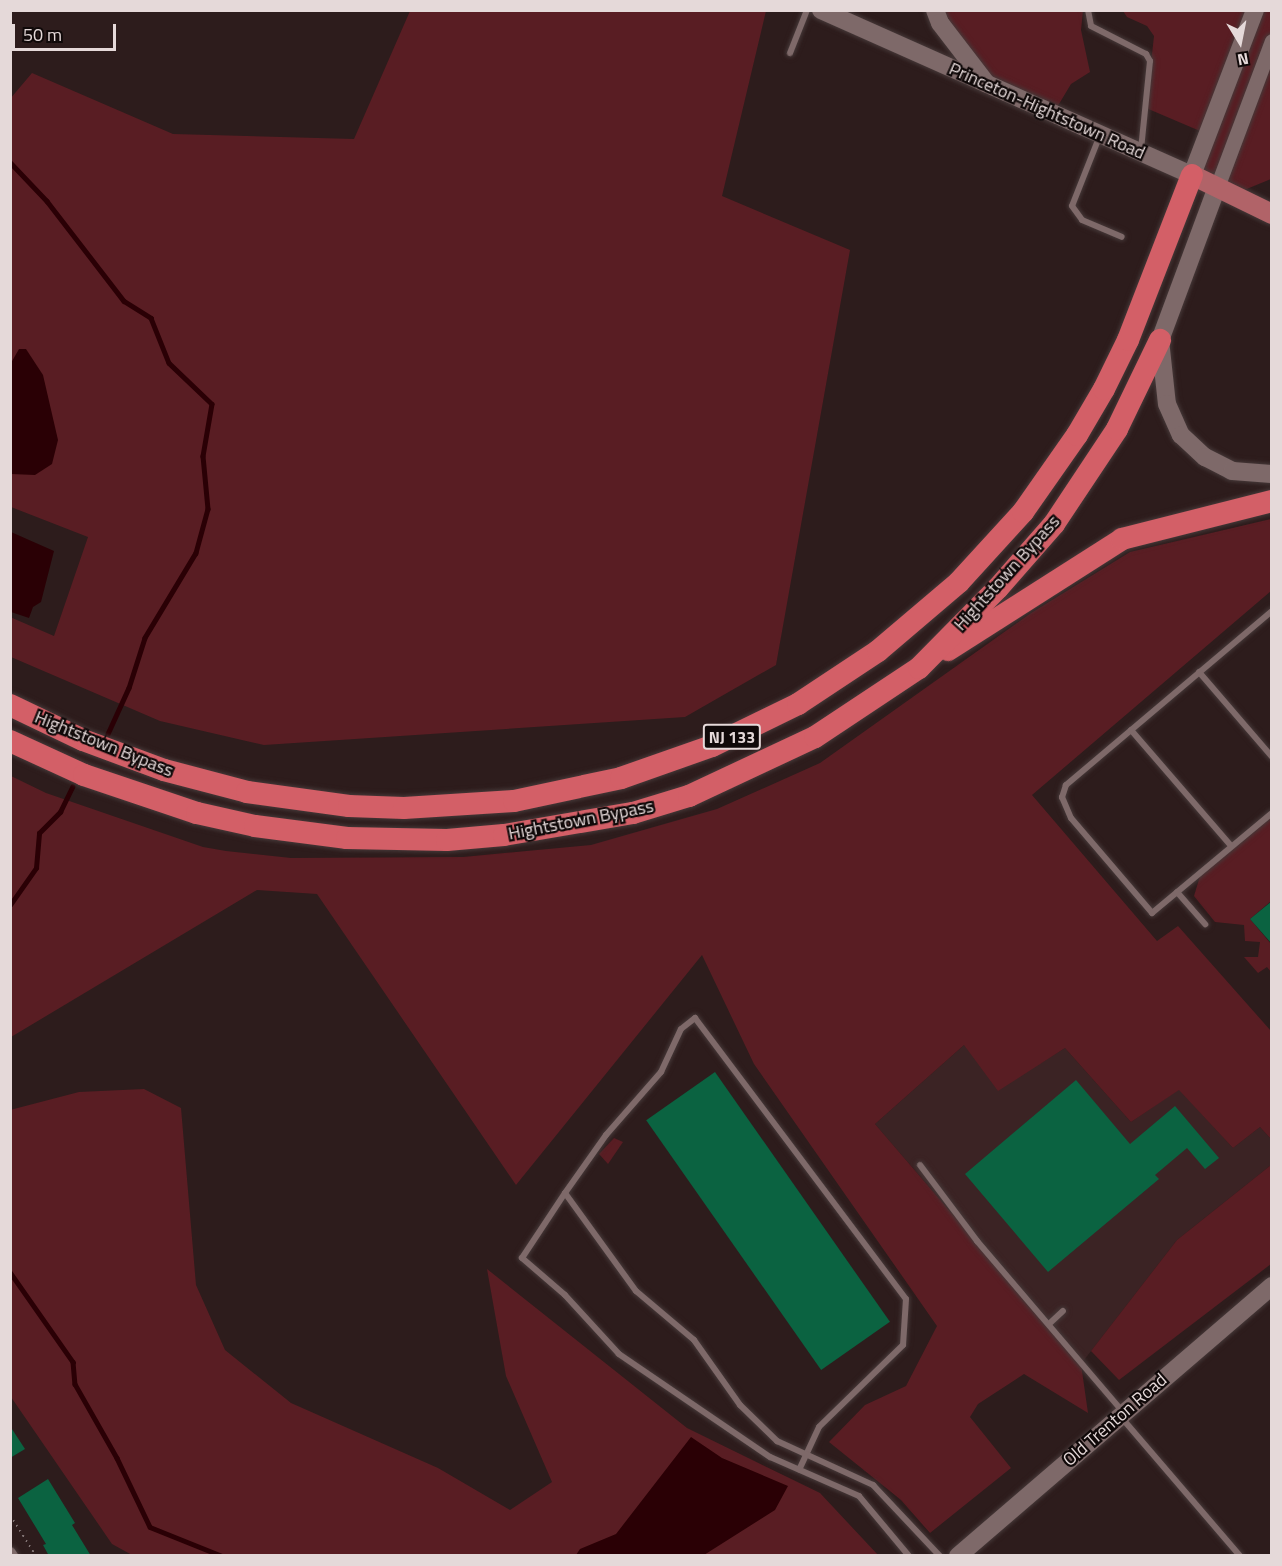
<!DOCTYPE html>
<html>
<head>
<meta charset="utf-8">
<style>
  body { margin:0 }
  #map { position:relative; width:1282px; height:1566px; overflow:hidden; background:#2d1c1c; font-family:"Titillium Web",sans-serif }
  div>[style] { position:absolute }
  .built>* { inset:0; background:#3b2324 }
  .green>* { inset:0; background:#591d23 }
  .water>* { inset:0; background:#2a0005 }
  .stream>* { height:4.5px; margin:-2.25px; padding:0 2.25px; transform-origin:2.25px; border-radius:2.25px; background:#2a0005 }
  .building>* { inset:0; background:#0b6341; transform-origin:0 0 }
  .path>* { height:2px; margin-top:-1px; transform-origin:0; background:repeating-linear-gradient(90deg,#817373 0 1.5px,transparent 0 6px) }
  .roads { filter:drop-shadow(0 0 2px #463939) drop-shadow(0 0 2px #463939) }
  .service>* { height:6px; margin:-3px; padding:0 3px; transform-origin:3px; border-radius:3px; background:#7e6969 }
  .minor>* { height:12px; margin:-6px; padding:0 6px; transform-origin:6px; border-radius:6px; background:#7e6969 }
  .tertiary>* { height:15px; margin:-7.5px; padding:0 7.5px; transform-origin:7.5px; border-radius:7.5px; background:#7e6969 }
  .secondary>* { height:18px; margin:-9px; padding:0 9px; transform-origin:9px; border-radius:9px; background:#7e6969 }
  .primary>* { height:20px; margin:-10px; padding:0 10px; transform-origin:10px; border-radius:10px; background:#b16368 }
  .motorway>* { height:22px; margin:-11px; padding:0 11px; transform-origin:11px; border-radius:11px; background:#d35f67 }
  span { translate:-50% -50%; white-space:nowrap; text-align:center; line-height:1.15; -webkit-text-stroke:4.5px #100909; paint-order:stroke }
  .shield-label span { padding:2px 4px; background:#100909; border:2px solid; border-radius:4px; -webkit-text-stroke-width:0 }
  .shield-label { font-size:16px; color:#e5d9d9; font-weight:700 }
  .street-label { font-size:18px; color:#e5d9d9 }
  .frame { position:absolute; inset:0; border:12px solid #e5d9d9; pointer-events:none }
  .north { position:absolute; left:1210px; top:12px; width:60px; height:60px; -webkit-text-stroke:4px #100909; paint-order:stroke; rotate:170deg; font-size:16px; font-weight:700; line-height:24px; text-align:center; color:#e5d9d9 }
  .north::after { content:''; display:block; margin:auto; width:21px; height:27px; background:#e5d9d9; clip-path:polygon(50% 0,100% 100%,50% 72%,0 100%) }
  .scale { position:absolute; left:12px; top:24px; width:104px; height:27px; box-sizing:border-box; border:3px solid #e5d9d9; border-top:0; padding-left:8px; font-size:18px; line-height:21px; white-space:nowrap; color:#e5d9d9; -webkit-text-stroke:4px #100909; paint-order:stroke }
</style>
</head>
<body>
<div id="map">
  <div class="built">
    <div style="clip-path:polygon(964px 1045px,1041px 1063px,1065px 1048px,1131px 1122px,1179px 1089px,1233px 1148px,1260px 1127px,1271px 1139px,1271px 1165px,1177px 1240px,1081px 1364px,875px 1124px)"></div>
  </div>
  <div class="green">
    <div style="clip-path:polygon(410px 11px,766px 11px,722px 196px,850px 250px,776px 665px,685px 717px,264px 745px,160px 721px,11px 657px,10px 617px,54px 636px,88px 537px,11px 507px,10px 99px,32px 73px,173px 134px,354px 139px)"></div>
    <div style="clip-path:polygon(935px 11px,1083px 11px,1081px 30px,1090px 72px,1071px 84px,1053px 114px,988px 84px)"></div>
    <div style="clip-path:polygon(1123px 11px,1271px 11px,1271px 41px,1262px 66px,1271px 71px,1271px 179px,1232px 195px,1192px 175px,1207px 134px,1146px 108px,1154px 36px,1147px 26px,1127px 17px)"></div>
    <div style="clip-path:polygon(1271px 519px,1271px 591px,1032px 795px,1157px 941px,1178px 926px,1271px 1031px,1271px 1139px,1260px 1127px,1233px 1148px,1179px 1090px,1131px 1122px,1065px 1048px,998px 1091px,964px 1045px,875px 1124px,1081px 1364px,1088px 1413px,1024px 1374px,978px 1404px,970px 1417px,1011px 1468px,930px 1533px,901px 1500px,829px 1442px,865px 1405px,906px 1386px,937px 1326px,754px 1064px,702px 955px,516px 1185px,317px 894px,257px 890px,11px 1037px,11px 776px,46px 793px,203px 847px,226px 851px,291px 858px,463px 857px,591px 845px,717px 809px,820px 763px,1031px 613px,1130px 552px)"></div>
    <div style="clip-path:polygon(1271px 813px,1271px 901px,1250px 919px,1271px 944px,1271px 972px,1267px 967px,1258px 973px,1244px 957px,1258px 957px,1260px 942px,1245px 941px,1244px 925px,1215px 922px,1194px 896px,1200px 876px)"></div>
    <div style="clip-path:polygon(144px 1089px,181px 1108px,196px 1285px,225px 1350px,291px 1403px,438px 1468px,510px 1510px,552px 1482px,506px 1376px,487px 1269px,687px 1428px,820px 1493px,878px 1555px,132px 1555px,112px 1544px,11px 1397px,10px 1110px,79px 1092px)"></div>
    <div style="clip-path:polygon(614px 1138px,623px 1142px,608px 1164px,599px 1154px)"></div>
    <div style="clip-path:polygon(1271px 1165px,1271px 1264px,1119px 1380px,1091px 1351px,1177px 1240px)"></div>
  </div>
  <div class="water">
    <div style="clip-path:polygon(19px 349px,26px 349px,43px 375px,58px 440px,52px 464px,35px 475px,11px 474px,11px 363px)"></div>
    <div style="clip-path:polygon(11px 532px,54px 551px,41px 602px,33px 607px,29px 618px,11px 612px)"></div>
    <div style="clip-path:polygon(691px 1437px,722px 1458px,788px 1486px,775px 1510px,704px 1555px,576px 1555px,580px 1549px,616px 1534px)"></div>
  </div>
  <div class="stream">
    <div style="left:10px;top:162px;width:54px;rotate:46.5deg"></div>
    <div style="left:47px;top:201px;width:126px;rotate:52.4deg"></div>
    <div style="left:124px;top:301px;width:32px;rotate:32deg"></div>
    <div style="left:151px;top:318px;width:48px;rotate:68.2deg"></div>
    <div style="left:169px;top:363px;width:59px;rotate:43.6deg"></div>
    <div style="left:212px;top:404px;width:53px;rotate:99.8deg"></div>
    <div style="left:203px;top:456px;width:53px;rotate:84.6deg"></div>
    <div style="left:208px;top:509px;width:46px;rotate:105.3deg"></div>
    <div style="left:196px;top:553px;width:99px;rotate:121deg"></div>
    <div style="left:145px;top:638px;width:52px;rotate:107.7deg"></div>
    <div style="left:129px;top:688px;width:51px;rotate:114.5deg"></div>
    <div style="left:10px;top:905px;width:45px;rotate:-54.9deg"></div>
    <div style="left:36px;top:868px;width:35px;rotate:-85deg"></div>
    <div style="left:39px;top:833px;width:30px;rotate:-45deg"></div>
    <div style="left:60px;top:812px;width:28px;rotate:-64deg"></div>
    <div style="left:10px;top:1272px;width:110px;rotate:55deg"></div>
    <div style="left:73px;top:1362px;width:22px;rotate:85deg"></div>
    <div style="left:75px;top:1384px;width:85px;rotate:60.4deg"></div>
    <div style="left:117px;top:1458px;width:76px;rotate:64.4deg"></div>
    <div style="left:150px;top:1527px;width:78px;rotate:21.9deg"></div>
  </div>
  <div class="building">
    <div style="clip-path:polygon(1272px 901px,1272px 944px,1250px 919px)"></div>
    <div style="left:715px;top:1072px;width:305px;height:84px;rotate:55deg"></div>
    <div style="clip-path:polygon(1076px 1080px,1130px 1144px,1175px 1106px,1219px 1158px,1205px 1169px,1187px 1148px,1155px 1175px,1159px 1179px,1048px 1272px,965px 1174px)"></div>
    <div style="clip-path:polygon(10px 1426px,25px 1449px,10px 1458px)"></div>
    <div style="clip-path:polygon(48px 1479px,75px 1523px,72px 1525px,91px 1556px,49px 1556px,43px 1545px,46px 1544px,18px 1498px)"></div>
  </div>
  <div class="path">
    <div style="left:10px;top:1515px;width:49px;rotate:57.6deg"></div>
  </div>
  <div class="roads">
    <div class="service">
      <div style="left:1088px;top:10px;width:16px;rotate:79deg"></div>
      <div style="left:1091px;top:26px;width:62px;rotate:27deg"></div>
      <div style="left:1146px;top:54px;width:8px;rotate:60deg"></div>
      <div style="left:1150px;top:61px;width:88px;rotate:95.8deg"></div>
      <div style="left:790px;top:53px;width:46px;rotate:-68.4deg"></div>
      <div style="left:1100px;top:135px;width:76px;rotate:111.5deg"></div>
      <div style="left:1072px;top:206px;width:17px;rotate:54deg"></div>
      <div style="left:1082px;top:220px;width:43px;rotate:23deg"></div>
      <div style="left:1272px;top:611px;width:270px;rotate:139.8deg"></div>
      <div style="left:1066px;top:785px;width:13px;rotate:108deg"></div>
      <div style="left:1062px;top:797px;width:23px;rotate:67deg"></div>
      <div style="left:1071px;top:818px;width:125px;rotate:49.5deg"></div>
      <div style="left:1152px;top:913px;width:156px;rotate:-39.8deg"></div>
      <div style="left:1199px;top:672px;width:112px;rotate:49.3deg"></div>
      <div style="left:1131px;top:730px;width:153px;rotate:49.2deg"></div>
      <div style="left:1177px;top:892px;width:43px;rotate:48.8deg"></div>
      <div style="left:920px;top:1165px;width:95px;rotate:53.1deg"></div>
      <div style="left:977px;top:1241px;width:225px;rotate:49.5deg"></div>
      <div style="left:565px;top:1193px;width:71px;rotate:-54.7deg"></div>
      <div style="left:606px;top:1135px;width:84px;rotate:-48.9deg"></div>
      <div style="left:661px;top:1072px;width:47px;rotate:-65.1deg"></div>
      <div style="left:681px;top:1029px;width:18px;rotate:-38deg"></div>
      <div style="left:695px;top:1018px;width:351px;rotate:53.1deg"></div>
      <div style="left:906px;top:1299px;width:46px;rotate:93.7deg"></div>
      <div style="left:903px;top:1345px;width:117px;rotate:135.7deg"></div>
      <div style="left:819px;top:1427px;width:47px;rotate:114.9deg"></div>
      <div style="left:1049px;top:1324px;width:19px;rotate:-43deg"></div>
      <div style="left:1121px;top:1417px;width:183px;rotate:49.4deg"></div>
      <div style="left:909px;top:1556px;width:78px;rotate:-129.8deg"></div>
      <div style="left:859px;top:1496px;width:97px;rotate:-156.3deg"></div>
      <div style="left:770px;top:1457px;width:183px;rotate:-145.7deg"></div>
      <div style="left:619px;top:1354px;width:80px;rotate:-132.5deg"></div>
      <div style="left:565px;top:1295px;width:57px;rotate:-139.3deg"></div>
      <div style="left:522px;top:1258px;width:78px;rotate:-56.5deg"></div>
      <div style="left:565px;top:1193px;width:121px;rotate:54.1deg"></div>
      <div style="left:636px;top:1291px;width:76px;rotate:40.2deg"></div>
      <div style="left:694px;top:1340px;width:80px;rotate:54.7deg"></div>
      <div style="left:740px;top:1405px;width:52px;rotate:44.2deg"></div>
      <div style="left:777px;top:1441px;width:106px;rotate:24.6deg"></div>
      <div style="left:873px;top:1485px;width:98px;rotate:46.7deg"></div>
    </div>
    <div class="minor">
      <div style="left:10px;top:1553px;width:4px;rotate:56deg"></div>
    </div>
    <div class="tertiary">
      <div style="left:1217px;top:187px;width:156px;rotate:-69.4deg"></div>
    </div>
    <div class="secondary">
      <div style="left:821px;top:10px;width:406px;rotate:24deg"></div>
      <div style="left:1192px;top:175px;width:177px;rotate:-69.1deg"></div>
      <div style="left:935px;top:10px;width:14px;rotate:69deg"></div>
      <div style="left:940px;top:23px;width:76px;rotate:52.5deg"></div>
      <div style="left:1217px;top:187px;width:163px;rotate:110.4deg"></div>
      <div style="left:1160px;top:340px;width:64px;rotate:83.8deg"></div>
      <div style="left:1167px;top:404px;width:34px;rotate:66deg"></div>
      <div style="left:1181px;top:435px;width:33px;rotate:43deg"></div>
      <div style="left:1205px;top:457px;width:30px;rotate:27deg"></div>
      <div style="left:1232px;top:471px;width:40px;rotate:4.3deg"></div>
      <div style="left:958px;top:1556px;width:414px;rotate:-40.7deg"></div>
    </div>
    <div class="primary">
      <div style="left:1192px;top:175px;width:89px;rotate:26deg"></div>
    </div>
    <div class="motorway">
      <div style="left:948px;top:650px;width:206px;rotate:-32.5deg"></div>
      <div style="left:1122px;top:539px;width:155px;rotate:-14.2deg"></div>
      <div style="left:10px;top:705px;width:81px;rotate:25.6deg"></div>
      <div style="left:83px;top:740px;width:86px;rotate:20.3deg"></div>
      <div style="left:164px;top:770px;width:86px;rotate:14.8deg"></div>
      <div style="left:247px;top:792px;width:103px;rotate:7.8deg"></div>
      <div style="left:349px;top:806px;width:55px;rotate:2.1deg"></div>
      <div style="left:404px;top:808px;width:110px;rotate:-3.6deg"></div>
      <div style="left:514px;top:801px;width:109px;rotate:-12.1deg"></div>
      <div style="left:621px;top:778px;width:96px;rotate:-19.4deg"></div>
      <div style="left:712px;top:746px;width:96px;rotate:-26deg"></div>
      <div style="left:798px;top:704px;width:96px;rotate:-33.5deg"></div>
      <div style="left:878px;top:651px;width:106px;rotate:-40.4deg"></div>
      <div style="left:959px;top:582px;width:95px;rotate:-47.6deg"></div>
      <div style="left:1023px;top:512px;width:94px;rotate:-55deg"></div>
      <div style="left:1077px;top:435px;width:53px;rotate:-59.6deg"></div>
      <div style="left:1104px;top:389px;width:55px;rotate:-63.9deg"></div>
      <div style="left:1128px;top:340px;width:177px;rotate:-68.8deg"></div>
      <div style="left:10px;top:741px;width:81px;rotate:24.7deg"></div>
      <div style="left:84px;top:775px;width:119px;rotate:18.6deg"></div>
      <div style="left:197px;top:813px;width:59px;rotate:12.6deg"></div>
      <div style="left:255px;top:826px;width:93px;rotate:7.4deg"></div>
      <div style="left:347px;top:838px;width:100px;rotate:1.1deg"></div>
      <div style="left:447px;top:840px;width:57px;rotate:-5deg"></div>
      <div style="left:504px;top:835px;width:131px;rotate:-9.7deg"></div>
      <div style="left:633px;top:813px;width:59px;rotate:-16.9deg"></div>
      <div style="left:689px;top:796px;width:139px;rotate:-25.1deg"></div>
      <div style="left:815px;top:737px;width:125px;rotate:-33.6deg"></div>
      <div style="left:919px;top:668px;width:112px;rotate:-45.4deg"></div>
      <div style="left:998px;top:588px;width:85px;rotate:-48.8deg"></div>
      <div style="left:1054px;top:524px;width:114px;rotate:-56.4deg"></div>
      <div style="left:1117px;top:429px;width:99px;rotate:-64.2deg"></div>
    </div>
  </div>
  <div class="shield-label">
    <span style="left:732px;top:737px">NJ 133</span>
  </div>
  <div class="street-label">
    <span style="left:1047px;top:111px;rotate:24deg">Princeton-Hightstown Road</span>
    <span style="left:1007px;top:573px;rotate:-48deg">Hightstown Bypass</span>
    <span style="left:104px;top:744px;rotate:22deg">Hightstown Bypass</span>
    <span style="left:581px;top:820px;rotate:-11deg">Hightstown Bypass</span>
    <span style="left:1115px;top:1420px;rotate:-41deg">Old Trenton Road</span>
  </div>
  <div class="frame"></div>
  <div class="north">N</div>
  <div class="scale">50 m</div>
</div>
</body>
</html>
